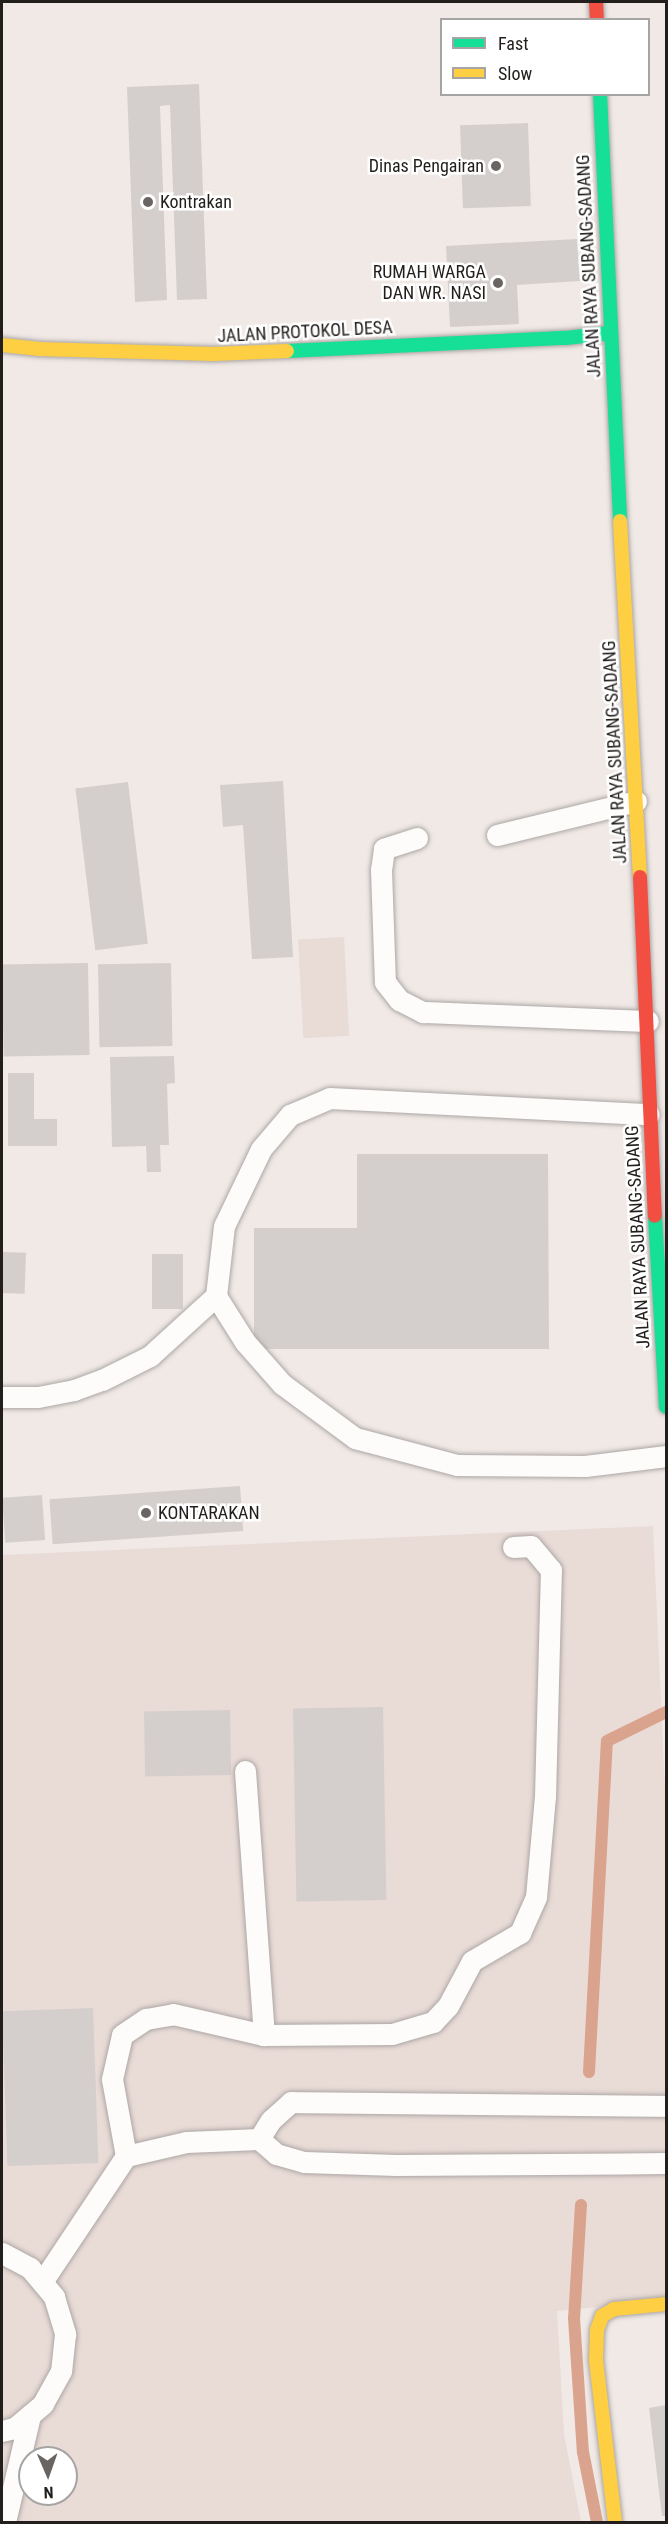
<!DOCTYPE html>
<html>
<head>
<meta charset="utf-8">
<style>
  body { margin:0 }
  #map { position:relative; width:668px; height:2524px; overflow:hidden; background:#f0e9e6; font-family:"Roboto Condensed",sans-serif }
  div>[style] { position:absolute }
  .built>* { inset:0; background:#e9dbd6; transform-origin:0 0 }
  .stream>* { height:12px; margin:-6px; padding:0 6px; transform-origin:6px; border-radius:6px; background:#daa38d }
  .building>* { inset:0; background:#d4cfcd; transform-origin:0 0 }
  .roads { filter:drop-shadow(0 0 2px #aca7a5) drop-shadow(0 0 2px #aca7a5) }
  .lane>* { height:21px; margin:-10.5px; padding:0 10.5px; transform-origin:10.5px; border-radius:10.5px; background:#fdfcfb }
  .fast>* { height:14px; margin:-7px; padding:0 7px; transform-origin:7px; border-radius:7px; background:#16e098 }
  .slow>* { height:14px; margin:-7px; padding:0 7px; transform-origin:7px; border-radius:7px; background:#ffcf43 }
  .jam>* { height:14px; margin:-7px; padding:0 7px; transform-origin:7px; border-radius:7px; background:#f24e42 }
  .dots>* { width:16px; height:16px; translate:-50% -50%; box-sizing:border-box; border:3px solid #fff; border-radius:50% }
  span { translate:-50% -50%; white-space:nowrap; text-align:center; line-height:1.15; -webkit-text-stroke:5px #fff; paint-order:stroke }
  .poi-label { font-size:18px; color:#221e1c }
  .right { translate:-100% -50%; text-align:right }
  .left { translate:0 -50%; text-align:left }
  .street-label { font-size:18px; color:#221e1c }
  .frame { position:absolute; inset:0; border:3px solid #221e1c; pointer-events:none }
  .legend { position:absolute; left:440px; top:18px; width:210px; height:78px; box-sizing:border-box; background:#fff; border:2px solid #a7a5a4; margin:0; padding:8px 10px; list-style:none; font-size:18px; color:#221e1c }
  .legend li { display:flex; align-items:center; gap:12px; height:30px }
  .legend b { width:30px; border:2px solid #a7a5a4 }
  .north { position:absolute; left:18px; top:2446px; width:60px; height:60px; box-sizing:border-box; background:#fff; border:2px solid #a7a5a4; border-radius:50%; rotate:178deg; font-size:16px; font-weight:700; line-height:24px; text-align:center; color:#221e1c }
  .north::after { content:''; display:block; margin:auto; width:21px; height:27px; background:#6a6563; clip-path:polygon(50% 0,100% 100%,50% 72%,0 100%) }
</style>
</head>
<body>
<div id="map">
  <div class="built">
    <div style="left:344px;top:937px;width:99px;height:46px;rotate:87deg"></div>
    <div style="clip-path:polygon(evenodd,653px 1526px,666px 1813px,666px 2300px,557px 2311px,564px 2434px,581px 2522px,2px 2522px,2px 1555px,653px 1526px,30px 2458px,66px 2458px,66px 2494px,30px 2494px,30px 2458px)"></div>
  </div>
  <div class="stream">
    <div style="left:589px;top:2072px;width:331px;rotate:-86.9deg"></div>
    <div style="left:607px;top:1741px;width:66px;rotate:-26.2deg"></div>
    <div style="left:581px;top:2205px;width:113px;rotate:93.5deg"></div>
    <div style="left:574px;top:2318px;width:134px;rotate:86.2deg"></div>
    <div style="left:583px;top:2452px;width:71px;rotate:78.7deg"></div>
  </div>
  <div class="building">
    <div style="clip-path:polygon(199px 84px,207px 299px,177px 300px,170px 105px,160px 106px,167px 300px,135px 302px,127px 87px)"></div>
    <div style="left:528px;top:123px;width:83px;height:68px;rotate:88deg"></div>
    <div style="clip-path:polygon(577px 239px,580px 281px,517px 285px,519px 324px,450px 327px,446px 246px)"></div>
    <div style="clip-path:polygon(283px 781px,293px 957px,252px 959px,243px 825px,223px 827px,220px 785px)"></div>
    <div style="left:128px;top:782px;width:163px;height:53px;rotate:83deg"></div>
    <div style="left:88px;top:963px;width:92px;height:86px;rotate:89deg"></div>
    <div style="left:171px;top:963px;width:83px;height:73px;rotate:89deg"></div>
    <div style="clip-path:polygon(174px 1056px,175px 1083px,167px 1084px,169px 1145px,160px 1145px,161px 1172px,147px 1172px,146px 1146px,112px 1147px,110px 1057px)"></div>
    <div style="clip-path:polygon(8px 1073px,34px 1073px,34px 1119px,57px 1119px,57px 1146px,8px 1146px)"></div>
    <div style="clip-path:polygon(357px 1154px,548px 1154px,549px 1349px,254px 1349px,254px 1228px,357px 1228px)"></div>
    <div style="left:2px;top:1252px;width:24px;height:41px;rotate:2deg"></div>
    <div style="left:152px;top:1254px;width:31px;height:55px"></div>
    <div style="left:240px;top:1486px;width:45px;height:191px;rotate:86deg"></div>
    <div style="left:42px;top:1495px;width:45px;height:40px;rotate:86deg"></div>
    <div style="left:383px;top:1707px;width:193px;height:90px;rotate:89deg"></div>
    <div style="left:230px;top:1710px;width:65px;height:86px;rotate:89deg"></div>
    <div style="left:93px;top:2008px;width:155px;height:91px;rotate:88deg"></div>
    <div style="clip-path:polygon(666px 2405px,666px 2516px,662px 2516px,649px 2408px)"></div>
  </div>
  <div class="roads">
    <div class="lane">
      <div style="left:497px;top:835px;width:143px;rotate:-13.7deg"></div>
      <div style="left:417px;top:838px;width:35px;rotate:162deg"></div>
      <div style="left:384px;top:849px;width:21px;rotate:98deg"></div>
      <div style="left:381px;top:870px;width:112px;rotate:88deg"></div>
      <div style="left:385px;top:982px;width:23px;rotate:52deg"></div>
      <div style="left:399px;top:1000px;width:27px;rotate:27deg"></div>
      <div style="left:423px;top:1012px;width:225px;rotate:2.3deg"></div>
      <div style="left:216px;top:1296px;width:54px;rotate:57.8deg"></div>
      <div style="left:245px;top:1342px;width:56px;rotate:48.6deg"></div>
      <div style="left:282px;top:1384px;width:91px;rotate:36.5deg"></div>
      <div style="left:355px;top:1438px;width:106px;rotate:14.8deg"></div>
      <div style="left:457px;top:1465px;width:128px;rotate:0.4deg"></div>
      <div style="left:585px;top:1466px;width:82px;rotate:-7deg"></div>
      <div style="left:2px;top:1397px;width:36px"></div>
      <div style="left:38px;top:1397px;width:37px;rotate:-11deg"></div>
      <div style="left:74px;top:1390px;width:30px;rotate:-20deg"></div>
      <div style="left:102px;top:1380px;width:54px;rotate:-26.6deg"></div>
      <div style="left:150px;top:1356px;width:89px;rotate:-42.3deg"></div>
      <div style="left:216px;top:1296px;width:70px;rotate:-83.5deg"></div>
      <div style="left:224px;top:1226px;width:85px;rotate:-64.3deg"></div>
      <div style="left:261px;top:1149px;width:45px;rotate:-49.5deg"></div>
      <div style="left:290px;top:1115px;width:43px;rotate:-23deg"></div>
      <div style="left:330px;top:1098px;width:319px;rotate:2.9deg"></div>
      <div style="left:245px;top:1771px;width:265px;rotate:85.9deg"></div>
      <div style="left:259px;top:2139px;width:22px;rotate:-58deg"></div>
      <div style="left:271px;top:2120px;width:27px;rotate:-42deg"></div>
      <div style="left:291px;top:2102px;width:375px;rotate:0.6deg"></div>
      <div style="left:126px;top:2156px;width:78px;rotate:-100.3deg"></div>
      <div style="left:112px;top:2079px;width:45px;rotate:-77.2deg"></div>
      <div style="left:122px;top:2035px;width:29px;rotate:-34deg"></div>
      <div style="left:146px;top:2019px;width:27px;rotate:-10deg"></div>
      <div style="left:173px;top:2014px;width:93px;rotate:13deg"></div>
      <div style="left:264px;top:2035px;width:128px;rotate:-0.4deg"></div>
      <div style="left:392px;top:2034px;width:43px;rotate:-16.3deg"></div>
      <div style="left:433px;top:2022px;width:22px;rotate:-47deg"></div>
      <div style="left:448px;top:2006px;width:51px;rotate:-61.9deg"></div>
      <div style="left:472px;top:1961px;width:56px;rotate:-30.3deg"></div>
      <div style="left:520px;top:1933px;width:39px;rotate:-66deg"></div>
      <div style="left:536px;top:1897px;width:100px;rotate:-84.9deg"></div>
      <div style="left:545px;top:1797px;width:227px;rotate:-88.5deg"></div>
      <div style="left:551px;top:1570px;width:31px;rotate:-130deg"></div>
      <div style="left:531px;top:1546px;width:18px;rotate:177deg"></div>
      <div style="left:2px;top:2253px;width:32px;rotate:28deg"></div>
      <div style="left:30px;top:2268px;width:38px;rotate:50deg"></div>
      <div style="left:54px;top:2297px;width:39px;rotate:73deg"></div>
      <div style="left:65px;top:2334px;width:37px;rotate:96deg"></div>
      <div style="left:61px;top:2371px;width:38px;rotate:119deg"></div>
      <div style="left:43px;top:2404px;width:38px;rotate:140deg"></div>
      <div style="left:14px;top:2428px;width:12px;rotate:166deg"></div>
      <div style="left:42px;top:2282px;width:151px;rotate:-56.3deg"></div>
      <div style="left:126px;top:2156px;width:62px;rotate:-13.1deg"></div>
      <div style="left:186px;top:2142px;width:73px;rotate:-2.4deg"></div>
      <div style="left:259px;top:2139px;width:23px;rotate:41deg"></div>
      <div style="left:276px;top:2154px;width:29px;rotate:16deg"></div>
      <div style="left:304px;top:2162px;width:92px;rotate:1.9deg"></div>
      <div style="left:396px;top:2165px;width:270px;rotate:-0.4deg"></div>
      <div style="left:5px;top:2522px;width:110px;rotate:-76.8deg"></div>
    </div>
    <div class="fast">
      <div style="left:600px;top:94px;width:427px;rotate:87.3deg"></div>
      <div style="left:287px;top:351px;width:279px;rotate:-2.7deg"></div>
      <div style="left:566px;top:338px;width:44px;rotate:-6.5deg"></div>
      <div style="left:655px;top:1216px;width:191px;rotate:86.7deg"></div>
    </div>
    <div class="slow">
      <div style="left:2px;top:345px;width:36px;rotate:6deg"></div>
      <div style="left:38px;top:349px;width:175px;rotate:1.6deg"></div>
      <div style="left:213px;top:354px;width:74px;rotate:-2.3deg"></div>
      <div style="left:620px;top:521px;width:357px;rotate:86.8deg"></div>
      <div style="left:615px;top:2522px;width:163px;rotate:-96.7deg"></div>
      <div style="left:596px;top:2360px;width:30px;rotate:-88deg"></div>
      <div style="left:597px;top:2330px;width:15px;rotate:-70deg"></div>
      <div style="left:602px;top:2316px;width:14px;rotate:-30deg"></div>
      <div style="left:614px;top:2309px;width:52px;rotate:-5.5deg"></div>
    </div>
    <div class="jam">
      <div style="left:596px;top:2px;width:18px;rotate:87deg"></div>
      <div style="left:640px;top:877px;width:339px;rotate:87.5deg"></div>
    </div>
  </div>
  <div class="dots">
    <div style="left:496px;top:166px;background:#6a6563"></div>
    <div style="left:148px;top:202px;background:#6a6563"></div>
    <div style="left:498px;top:283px;background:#6a6563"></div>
    <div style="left:146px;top:1513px;background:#6a6563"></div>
  </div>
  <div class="poi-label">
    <span class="right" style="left:484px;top:166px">Dinas Pengairan</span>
    <span class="left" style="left:160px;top:202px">Kontrakan</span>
    <span class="right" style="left:486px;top:283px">RUMAH WARGA<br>DAN WR. NASI</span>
    <span class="left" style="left:158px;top:1513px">KONTARAKAN</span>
  </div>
  <div class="street-label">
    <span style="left:589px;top:266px;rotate:-93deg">JALAN RAYA SUBANG-SADANG</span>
    <span style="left:305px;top:332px;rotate:-3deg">JALAN PROTOKOL DESA</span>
    <span style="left:615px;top:752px;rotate:-93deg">JALAN RAYA SUBANG-SADANG</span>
    <span style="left:638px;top:1237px;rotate:-93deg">JALAN RAYA SUBANG-SADANG</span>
  </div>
  <div class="frame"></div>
  <ul class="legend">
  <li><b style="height:8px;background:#16e098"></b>Fast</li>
  <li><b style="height:8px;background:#ffcf43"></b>Slow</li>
  </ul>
  <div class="north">N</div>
</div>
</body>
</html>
